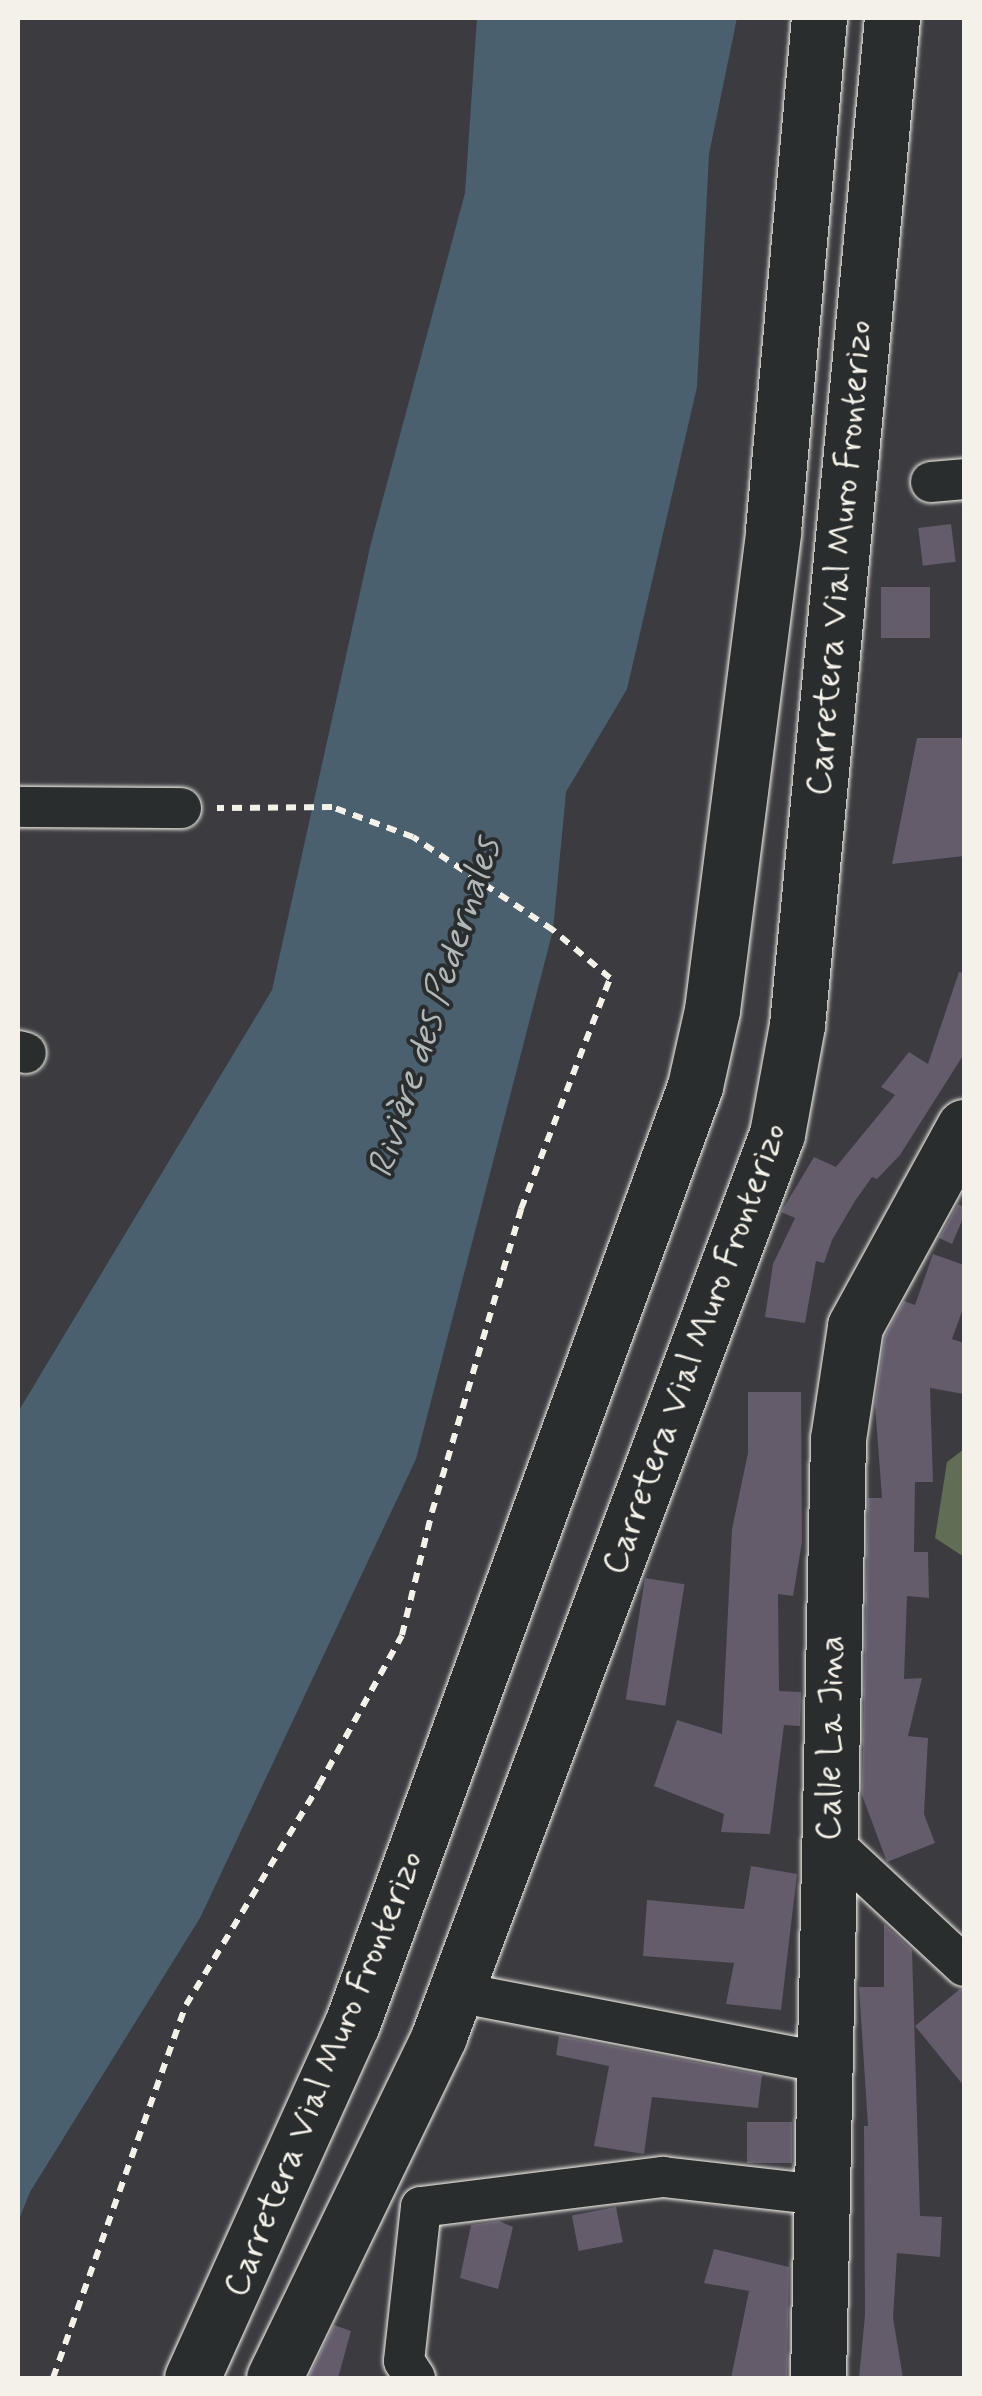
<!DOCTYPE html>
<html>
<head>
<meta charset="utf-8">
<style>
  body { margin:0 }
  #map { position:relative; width:982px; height:2396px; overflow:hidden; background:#3b3b40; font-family:Mynerve,sans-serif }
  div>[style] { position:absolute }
  .green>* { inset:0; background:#616e56 }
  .water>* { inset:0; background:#4b606f }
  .building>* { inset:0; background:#645b6b; transform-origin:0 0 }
  .path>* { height:6px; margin-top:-3px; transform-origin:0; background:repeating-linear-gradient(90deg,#f4f1e8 0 10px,transparent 0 18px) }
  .roads { filter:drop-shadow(0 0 2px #f4f1e8) drop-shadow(0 0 2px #f4f1e8) }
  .street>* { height:40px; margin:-20px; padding:0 20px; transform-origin:20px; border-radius:20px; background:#2a2d2e }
  .secondary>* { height:55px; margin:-27.5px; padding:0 27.5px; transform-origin:27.5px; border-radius:27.5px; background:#2a2d2e }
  span { translate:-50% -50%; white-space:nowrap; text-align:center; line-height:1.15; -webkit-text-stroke:8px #2a2d2e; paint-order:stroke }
  .street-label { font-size:35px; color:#f4f1e8 }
  .water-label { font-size:38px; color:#b0b7b8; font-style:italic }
  .frame { position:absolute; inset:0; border:20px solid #f4f1e8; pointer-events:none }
</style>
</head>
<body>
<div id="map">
  <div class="green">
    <div style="clip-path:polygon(964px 1449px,964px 1554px,961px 1555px,935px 1538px,947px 1462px)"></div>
  </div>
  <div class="water">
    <div style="clip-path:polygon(477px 18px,737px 18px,709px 154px,697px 387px,627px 689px,566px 792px,553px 930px,416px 1459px,200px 1918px,30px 2192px,18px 2222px,18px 1412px,272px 990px,371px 543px,465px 193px)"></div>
  </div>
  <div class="building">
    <div style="left:951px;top:524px;width:38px;height:33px;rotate:83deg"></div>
    <div style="left:881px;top:587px;width:49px;height:51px"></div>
    <div style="clip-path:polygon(917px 738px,964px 738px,964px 856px,892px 864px)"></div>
    <div style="clip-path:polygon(959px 972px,964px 973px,964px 1054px,900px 1155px,877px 1179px,872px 1177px,855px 1201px,832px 1240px,824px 1263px,816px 1261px,805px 1323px,765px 1317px,773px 1264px,795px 1218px,781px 1212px,814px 1157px,836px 1167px,895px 1095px,881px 1087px,909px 1052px,928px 1064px)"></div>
    <div style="clip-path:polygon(958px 1204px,964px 1207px,964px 1216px,952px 1244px,939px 1238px)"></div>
    <div style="clip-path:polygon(933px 1254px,964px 1265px,964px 1306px,952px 1339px,964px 1343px,964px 1394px,930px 1388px,933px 1482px,915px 1482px,914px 1552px,928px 1552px,929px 1598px,907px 1596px,904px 1679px,922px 1678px,908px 1736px,928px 1738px,924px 1814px,935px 1843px,887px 1862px,862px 1795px,868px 1498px,882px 1498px,875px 1404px,885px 1336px,904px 1301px,915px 1305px)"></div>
    <div style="clip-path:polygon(748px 1392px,801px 1392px,802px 1542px,793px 1596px,778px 1594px,779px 1691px,801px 1692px,800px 1726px,784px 1725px,770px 1834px,721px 1832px,724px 1814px,654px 1786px,677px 1720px,722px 1734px,732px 1529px,748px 1453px)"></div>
    <div style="left:645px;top:1578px;width:40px;height:123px;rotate:9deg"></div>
    <div style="clip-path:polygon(751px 1866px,797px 1874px,781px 2010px,726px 2004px,734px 1963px,643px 1956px,647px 1900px,744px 1909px)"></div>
    <div style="clip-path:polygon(884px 1924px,912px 1950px,920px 2216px,942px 2217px,940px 2257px,897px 2253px,893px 2318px,903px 2378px,859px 2378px,865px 2315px,864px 2126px,868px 2126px,859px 1987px,884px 1987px)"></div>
    <div style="clip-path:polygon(960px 1989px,964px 1989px,964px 2086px,915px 2026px)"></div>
    <div style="clip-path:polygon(559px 2036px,762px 2075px,758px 2108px,652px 2097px,644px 2154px,594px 2146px,609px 2066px,556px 2055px)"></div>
    <div style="left:747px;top:2122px;width:45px;height:41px"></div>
    <div style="left:616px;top:2207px;width:36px;height:45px;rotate:79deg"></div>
    <div style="clip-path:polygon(499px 2221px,513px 2227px,498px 2289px,460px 2278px,471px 2225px)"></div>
    <div style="clip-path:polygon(714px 2249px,789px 2267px,787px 2378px,731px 2378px,749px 2291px,704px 2283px)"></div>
    <div style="clip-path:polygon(334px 2325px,351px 2331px,338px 2378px,308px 2378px)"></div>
  </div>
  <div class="path">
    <div style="left:53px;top:2378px;width:396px;rotate:-70.4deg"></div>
    <div style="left:186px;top:2005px;width:257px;rotate:-58.8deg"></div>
    <div style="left:319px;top:1785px;width:171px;rotate:-61deg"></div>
    <div style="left:402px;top:1635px;width:127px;rotate:-76.3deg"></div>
    <div style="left:432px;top:1512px;width:316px;rotate:-73.6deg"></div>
    <div style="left:521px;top:1209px;width:248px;rotate:-68.9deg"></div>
    <div style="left:610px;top:978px;width:75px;rotate:-139.9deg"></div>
    <div style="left:553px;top:930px;width:168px;rotate:-146.4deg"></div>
    <div style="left:413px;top:837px;width:86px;rotate:-159.7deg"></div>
    <div style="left:332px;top:807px;width:115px;rotate:179.5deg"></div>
  </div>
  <div class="roads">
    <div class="street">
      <div style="left:931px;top:482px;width:33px;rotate:-5deg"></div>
      <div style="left:18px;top:807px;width:163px;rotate:0.4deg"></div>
      <div style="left:18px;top:1051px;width:8px;rotate:14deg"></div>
      <div style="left:828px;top:1839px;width:186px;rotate:43deg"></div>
      <div style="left:456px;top:1992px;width:374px;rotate:10.9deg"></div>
      <div style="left:415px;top:2378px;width:20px;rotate:-123deg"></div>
      <div style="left:404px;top:2361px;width:155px;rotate:-83.7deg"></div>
      <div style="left:421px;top:2207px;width:244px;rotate:-7.1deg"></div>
      <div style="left:663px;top:2177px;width:159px;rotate:6.5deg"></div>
    </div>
    <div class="secondary">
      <div style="left:192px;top:2378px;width:388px;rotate:-65.7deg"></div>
      <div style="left:352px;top:2024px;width:999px;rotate:-69.91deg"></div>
      <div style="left:695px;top:1086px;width:78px;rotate:-77.4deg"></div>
      <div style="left:712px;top:1010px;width:483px;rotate:-82.7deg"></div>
      <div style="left:773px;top:531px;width:515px;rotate:-84.88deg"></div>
      <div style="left:274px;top:2378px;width:380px;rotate:-64.2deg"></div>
      <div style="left:439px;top:2036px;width:963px;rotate:-69.46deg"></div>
      <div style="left:777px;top:1134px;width:111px;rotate:-79.6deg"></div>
      <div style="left:797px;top:1025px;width:1011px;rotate:-84.61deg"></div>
      <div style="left:818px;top:2378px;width:939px;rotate:-88.78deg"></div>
      <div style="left:838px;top:1439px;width:114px;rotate:-81.4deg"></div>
      <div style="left:855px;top:1326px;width:227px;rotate:-61.3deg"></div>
    </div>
  </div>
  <div class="street-label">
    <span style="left:840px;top:558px;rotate:-85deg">Carretera Vial Muro Fronterizo</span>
    <span style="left:695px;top:1349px;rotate:-70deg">Carretera Vial Muro Fronterizo</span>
    <span style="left:831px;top:1738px;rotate:-89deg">Calle La Jina</span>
    <span style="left:324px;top:2074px;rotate:-68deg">Carretera Vial Muro Fronterizo</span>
  </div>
  <div class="water-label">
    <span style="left:435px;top:1008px;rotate:-72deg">Rivière des Pedernales</span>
  </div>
  <div class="frame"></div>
</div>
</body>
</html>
